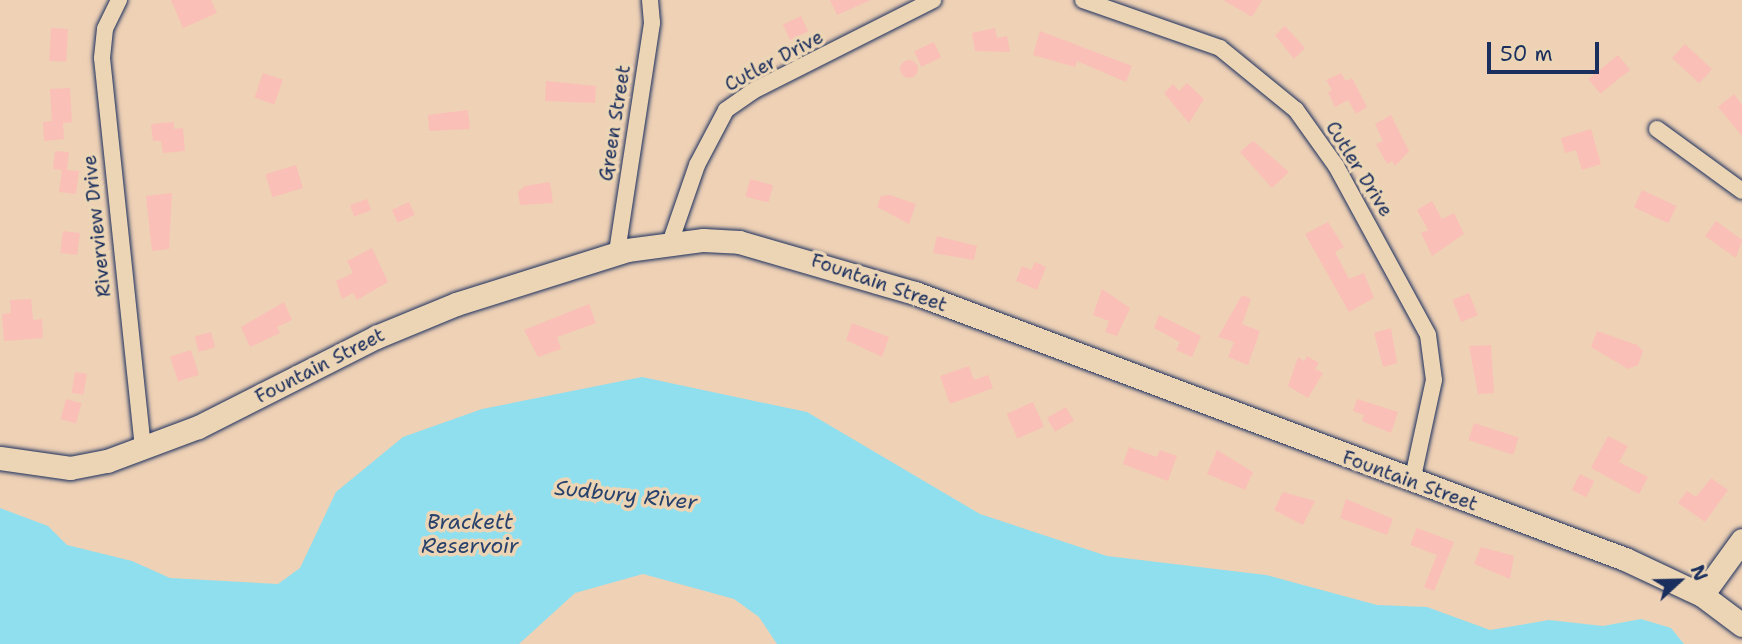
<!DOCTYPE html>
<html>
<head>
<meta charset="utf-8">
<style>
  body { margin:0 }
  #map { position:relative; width:1742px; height:644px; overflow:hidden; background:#efd1b5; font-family:"Shantell Sans",sans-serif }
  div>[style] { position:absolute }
  .water>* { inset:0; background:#90dfee }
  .building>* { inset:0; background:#fabfb7; transform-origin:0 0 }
  .round { border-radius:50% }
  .roads { filter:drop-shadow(0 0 2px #1b2f5e) drop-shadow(0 0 2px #1b2f5e) }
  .street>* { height:16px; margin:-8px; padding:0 8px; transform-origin:8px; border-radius:8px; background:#ecd5b5 }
  .secondary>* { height:23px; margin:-11.5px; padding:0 11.5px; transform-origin:11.5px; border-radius:11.5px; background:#ecd5b5 }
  span { translate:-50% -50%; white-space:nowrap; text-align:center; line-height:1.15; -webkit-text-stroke:7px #ecd5b5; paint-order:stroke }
  .street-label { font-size:19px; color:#1b2f5e }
  .water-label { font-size:21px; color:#27416c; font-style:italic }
  .north { position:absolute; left:1644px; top:546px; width:70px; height:70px; -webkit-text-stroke:5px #ecd5b5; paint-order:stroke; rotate:68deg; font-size:19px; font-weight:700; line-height:28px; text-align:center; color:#1b2f5e }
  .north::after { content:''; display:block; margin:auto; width:24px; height:32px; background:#1b2f5e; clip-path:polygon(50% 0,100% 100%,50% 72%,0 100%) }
  .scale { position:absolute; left:1487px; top:42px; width:112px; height:32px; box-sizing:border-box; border:4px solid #1b2f5e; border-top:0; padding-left:9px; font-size:21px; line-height:24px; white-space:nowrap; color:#1b2f5e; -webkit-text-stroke:5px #ecd5b5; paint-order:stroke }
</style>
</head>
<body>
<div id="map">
  <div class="water">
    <div style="clip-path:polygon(642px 377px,807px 412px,980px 514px,1107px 556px,1266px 575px,1377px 605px,1427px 607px,1490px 630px,1549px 620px,1603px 626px,1641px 619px,1671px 628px,1684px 644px,777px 644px,759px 617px,734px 599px,643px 574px,575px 593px,519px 644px,0 644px,0 508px,48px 526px,67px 545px,132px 561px,170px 578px,278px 584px,300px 568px,336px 492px,403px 437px,482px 409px)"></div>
  </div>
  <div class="building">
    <div style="clip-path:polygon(171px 0,211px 0,217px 13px,183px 28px)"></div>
    <div style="clip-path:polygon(830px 0,871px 0,837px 15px)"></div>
    <div style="clip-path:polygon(1223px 0,1262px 0,1252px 17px)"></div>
    <div style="left:801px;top:16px;width:17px;height:20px;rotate:65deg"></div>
    <div style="clip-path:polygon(1285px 26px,1305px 48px,1294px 59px,1275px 35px)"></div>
    <div style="left:51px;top:28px;width:17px;height:33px;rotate:3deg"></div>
    <div style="clip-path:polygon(995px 28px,997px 38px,1007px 36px,1010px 52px,975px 51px,972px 33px)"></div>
    <div style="clip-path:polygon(1040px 31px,1132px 66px,1126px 82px,1077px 61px,1075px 67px,1033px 55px)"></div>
    <div style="left:934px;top:42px;width:17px;height:22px;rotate:65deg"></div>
    <div style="left:1685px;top:44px;width:37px;height:19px;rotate:43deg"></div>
    <div style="left:1618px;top:55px;width:19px;height:38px;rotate:51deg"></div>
    <div class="round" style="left:900px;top:60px;width:18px;height:18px"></div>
    <div style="left:263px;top:73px;width:21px;height:26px;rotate:19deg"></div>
    <div style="clip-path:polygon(1341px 73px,1346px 81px,1352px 78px,1367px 107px,1356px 114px,1348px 100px,1335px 107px,1328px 92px,1332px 90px,1326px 80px)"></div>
    <div style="clip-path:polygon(546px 81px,596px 86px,595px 103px,545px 101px)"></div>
    <div style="clip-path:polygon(1187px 83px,1204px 99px,1189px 123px,1164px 93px,1173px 84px,1179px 91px)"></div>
    <div style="clip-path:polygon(70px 88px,72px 122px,63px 123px,64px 139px,44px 141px,43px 122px,52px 121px,50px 89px)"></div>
    <div style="clip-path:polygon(1734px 94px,1742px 105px,1742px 136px,1718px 107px)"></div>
    <div style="clip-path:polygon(468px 110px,470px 129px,429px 131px,428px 115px)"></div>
    <div style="clip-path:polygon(1391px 115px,1409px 151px,1395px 166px,1392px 161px,1387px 164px,1376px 144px,1383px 141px,1375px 124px)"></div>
    <div style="clip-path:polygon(174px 122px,174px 129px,183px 128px,185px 151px,163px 153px,161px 141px,153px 141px,151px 124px)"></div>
    <div style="clip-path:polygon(1591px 129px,1601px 164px,1582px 170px,1576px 150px,1565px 153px,1561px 138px)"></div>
    <div style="clip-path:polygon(1253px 141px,1289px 172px,1272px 188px,1240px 152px)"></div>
    <div style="clip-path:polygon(55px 151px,69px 152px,67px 170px,79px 171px,76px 194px,59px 192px,62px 170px,53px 169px)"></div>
    <div style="left:296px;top:165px;width:24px;height:32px;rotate:73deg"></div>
    <div style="left:750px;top:179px;width:24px;height:18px;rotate:15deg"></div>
    <div style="clip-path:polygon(550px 182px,553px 203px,520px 205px,518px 192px,525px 186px)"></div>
    <div style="left:1642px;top:190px;width:38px;height:19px;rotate:25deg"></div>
    <div style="clip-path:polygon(172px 193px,169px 249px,152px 251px,146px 196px)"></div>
    <div style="clip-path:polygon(890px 195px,916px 204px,909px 224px,877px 207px,881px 196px)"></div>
    <div style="left:367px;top:199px;width:12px;height:18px;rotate:70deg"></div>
    <div style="clip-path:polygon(1432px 201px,1442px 219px,1454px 213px,1464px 234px,1432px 256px,1421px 233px,1428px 230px,1417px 210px)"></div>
    <div style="left:409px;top:202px;width:14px;height:19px;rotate:65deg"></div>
    <div style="clip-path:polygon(1716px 221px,1742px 240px,1736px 258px,1705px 236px)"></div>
    <div style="clip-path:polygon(1328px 222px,1344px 247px,1335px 252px,1349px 279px,1364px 273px,1374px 298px,1349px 312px,1305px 234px)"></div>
    <div style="left:63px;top:231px;width:17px;height:22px;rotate:7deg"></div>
    <div style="clip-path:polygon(937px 236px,977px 246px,974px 260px,933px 253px)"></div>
    <div style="clip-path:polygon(372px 248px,388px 282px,357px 300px,353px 293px,342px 299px,336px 281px,353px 273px,347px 261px)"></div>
    <div style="clip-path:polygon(1035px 262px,1046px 267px,1037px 290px,1016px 281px,1022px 266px,1031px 270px)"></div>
    <div style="clip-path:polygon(1102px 289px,1130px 308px,1117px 336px,1105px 332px,1109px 321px,1093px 315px)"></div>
    <div style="left:1469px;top:293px;width:24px;height:18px;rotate:68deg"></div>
    <div style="clip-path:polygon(1242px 295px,1251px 299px,1242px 324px,1260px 331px,1248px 365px,1228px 357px,1234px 342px,1218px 337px)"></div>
    <div style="clip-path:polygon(31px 299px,33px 320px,42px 319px,43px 338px,4px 341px,2px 314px,11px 313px,10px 300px)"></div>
    <div style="clip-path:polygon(284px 302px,292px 320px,277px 327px,280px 333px,250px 347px,241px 327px)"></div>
    <div style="clip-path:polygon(589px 304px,596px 323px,557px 337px,561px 349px,538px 357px,524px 330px)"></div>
    <div style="clip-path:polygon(1159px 315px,1201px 336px,1192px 357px,1176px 350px,1180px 342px,1154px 328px)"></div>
    <div style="clip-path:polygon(852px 323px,889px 337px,882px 357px,846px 340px)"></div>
    <div style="clip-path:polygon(1391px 328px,1397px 363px,1383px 367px,1374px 333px)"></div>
    <div style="clip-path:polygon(1597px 331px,1637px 345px,1643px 351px,1638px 365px,1628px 369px,1591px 347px)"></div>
    <div style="left:211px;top:332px;width:16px;height:17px;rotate:75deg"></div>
    <div style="clip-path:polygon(1491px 345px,1494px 393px,1478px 394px,1469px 346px)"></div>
    <div style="left:191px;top:350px;width:26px;height:22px;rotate:72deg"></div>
    <div style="clip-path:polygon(1307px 356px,1319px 363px,1315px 369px,1323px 373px,1308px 398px,1288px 386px,1298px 357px,1304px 361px)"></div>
    <div style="clip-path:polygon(969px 366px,974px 380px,988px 375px,993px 388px,950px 404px,940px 376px)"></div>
    <div style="left:75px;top:372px;width:12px;height:21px;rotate:9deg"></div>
    <div style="left:66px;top:399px;width:16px;height:21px;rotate:15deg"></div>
    <div style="clip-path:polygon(1357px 399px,1398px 412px,1391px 433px,1362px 421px,1364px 415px,1353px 411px)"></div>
    <div style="left:1033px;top:402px;width:27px;height:29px;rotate:66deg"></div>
    <div style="left:1066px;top:407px;width:16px;height:22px;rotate:60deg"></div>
    <div style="left:1474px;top:423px;width:47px;height:18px;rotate:18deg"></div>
    <div style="clip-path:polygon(1608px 436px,1628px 446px,1619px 462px,1648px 477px,1639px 494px,1591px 468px)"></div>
    <div style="clip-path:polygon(1129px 447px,1157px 457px,1160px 450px,1177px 456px,1168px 481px,1123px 464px)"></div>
    <div style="clip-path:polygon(1217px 450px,1253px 472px,1245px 490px,1207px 474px)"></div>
    <div style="left:1580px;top:474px;width:16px;height:18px;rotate:27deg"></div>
    <div style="clip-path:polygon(1711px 478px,1728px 490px,1705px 522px,1678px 503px,1687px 491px,1696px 497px)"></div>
    <div style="clip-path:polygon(1283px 492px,1315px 501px,1303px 525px,1274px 510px)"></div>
    <div style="clip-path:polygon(1346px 499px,1393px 519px,1387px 535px,1340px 518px)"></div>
    <div style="clip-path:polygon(1417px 528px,1454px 542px,1434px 591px,1424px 587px,1437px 555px,1410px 545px)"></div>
    <div style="clip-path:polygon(1481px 547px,1514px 556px,1510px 579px,1474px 564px)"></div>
  </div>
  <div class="roads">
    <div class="street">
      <div style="left:119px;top:0;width:32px;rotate:116deg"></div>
      <div style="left:105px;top:29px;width:29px;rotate:96deg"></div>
      <div style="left:102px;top:58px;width:394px;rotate:84deg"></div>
      <div style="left:1083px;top:0;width:145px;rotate:19.3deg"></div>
      <div style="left:1220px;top:48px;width:98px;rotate:39.2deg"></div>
      <div style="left:1296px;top:110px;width:69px;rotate:54.5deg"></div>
      <div style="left:1336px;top:166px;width:192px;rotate:61.4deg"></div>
      <div style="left:1428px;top:335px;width:45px;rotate:82.4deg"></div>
      <div style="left:1434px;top:380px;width:104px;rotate:102.2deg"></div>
      <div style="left:1657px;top:129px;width:105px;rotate:36.1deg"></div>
      <div style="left:670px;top:243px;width:83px;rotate:-70.9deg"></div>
      <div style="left:697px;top:165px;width:62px;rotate:-62.2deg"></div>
      <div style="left:726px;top:110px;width:33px;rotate:-35deg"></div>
      <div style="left:753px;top:91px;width:202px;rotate:-26.8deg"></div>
      <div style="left:617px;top:252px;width:232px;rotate:-81.3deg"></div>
      <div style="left:652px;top:23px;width:23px;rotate:-95deg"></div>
    </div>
    <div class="secondary">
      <div style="left:0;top:458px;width:71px;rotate:8.1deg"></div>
      <div style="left:70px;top:468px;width:38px;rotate:-11deg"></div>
      <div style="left:107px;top:461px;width:97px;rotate:-20.5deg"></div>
      <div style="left:198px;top:427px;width:199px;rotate:-26.8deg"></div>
      <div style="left:376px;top:337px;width:87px;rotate:-22.4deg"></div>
      <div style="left:456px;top:304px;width:179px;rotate:-17.5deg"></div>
      <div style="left:627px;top:250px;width:77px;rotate:-7.5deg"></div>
      <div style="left:703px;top:240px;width:36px;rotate:3deg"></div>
      <div style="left:739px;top:242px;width:183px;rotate:16.2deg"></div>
      <div style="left:915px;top:293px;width:758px;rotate:20.54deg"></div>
      <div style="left:1625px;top:559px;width:85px;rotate:25.1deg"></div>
      <div style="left:1702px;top:595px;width:50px;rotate:36.9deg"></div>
      <div style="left:1702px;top:595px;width:68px;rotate:-54deg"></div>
    </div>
  </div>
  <div class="street-label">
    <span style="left:774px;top:61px;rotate:-28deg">Cutler Drive</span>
    <span style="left:615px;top:123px;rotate:-81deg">Green Street</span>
    <span style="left:1359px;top:169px;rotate:58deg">Cutler Drive</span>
    <span style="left:97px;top:226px;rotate:-96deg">Riverview Drive</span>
    <span style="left:879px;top:283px;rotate:19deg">Fountain Street</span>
    <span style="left:320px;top:366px;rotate:-27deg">Fountain Street</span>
    <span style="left:1410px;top:481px;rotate:20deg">Fountain Street</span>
  </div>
  <div class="water-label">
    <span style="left:626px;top:495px;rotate:6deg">Sudbury River</span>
    <span style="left:470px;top:534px">Brackett<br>Reservoir</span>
  </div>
  <div class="north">N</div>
  <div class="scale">50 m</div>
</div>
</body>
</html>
